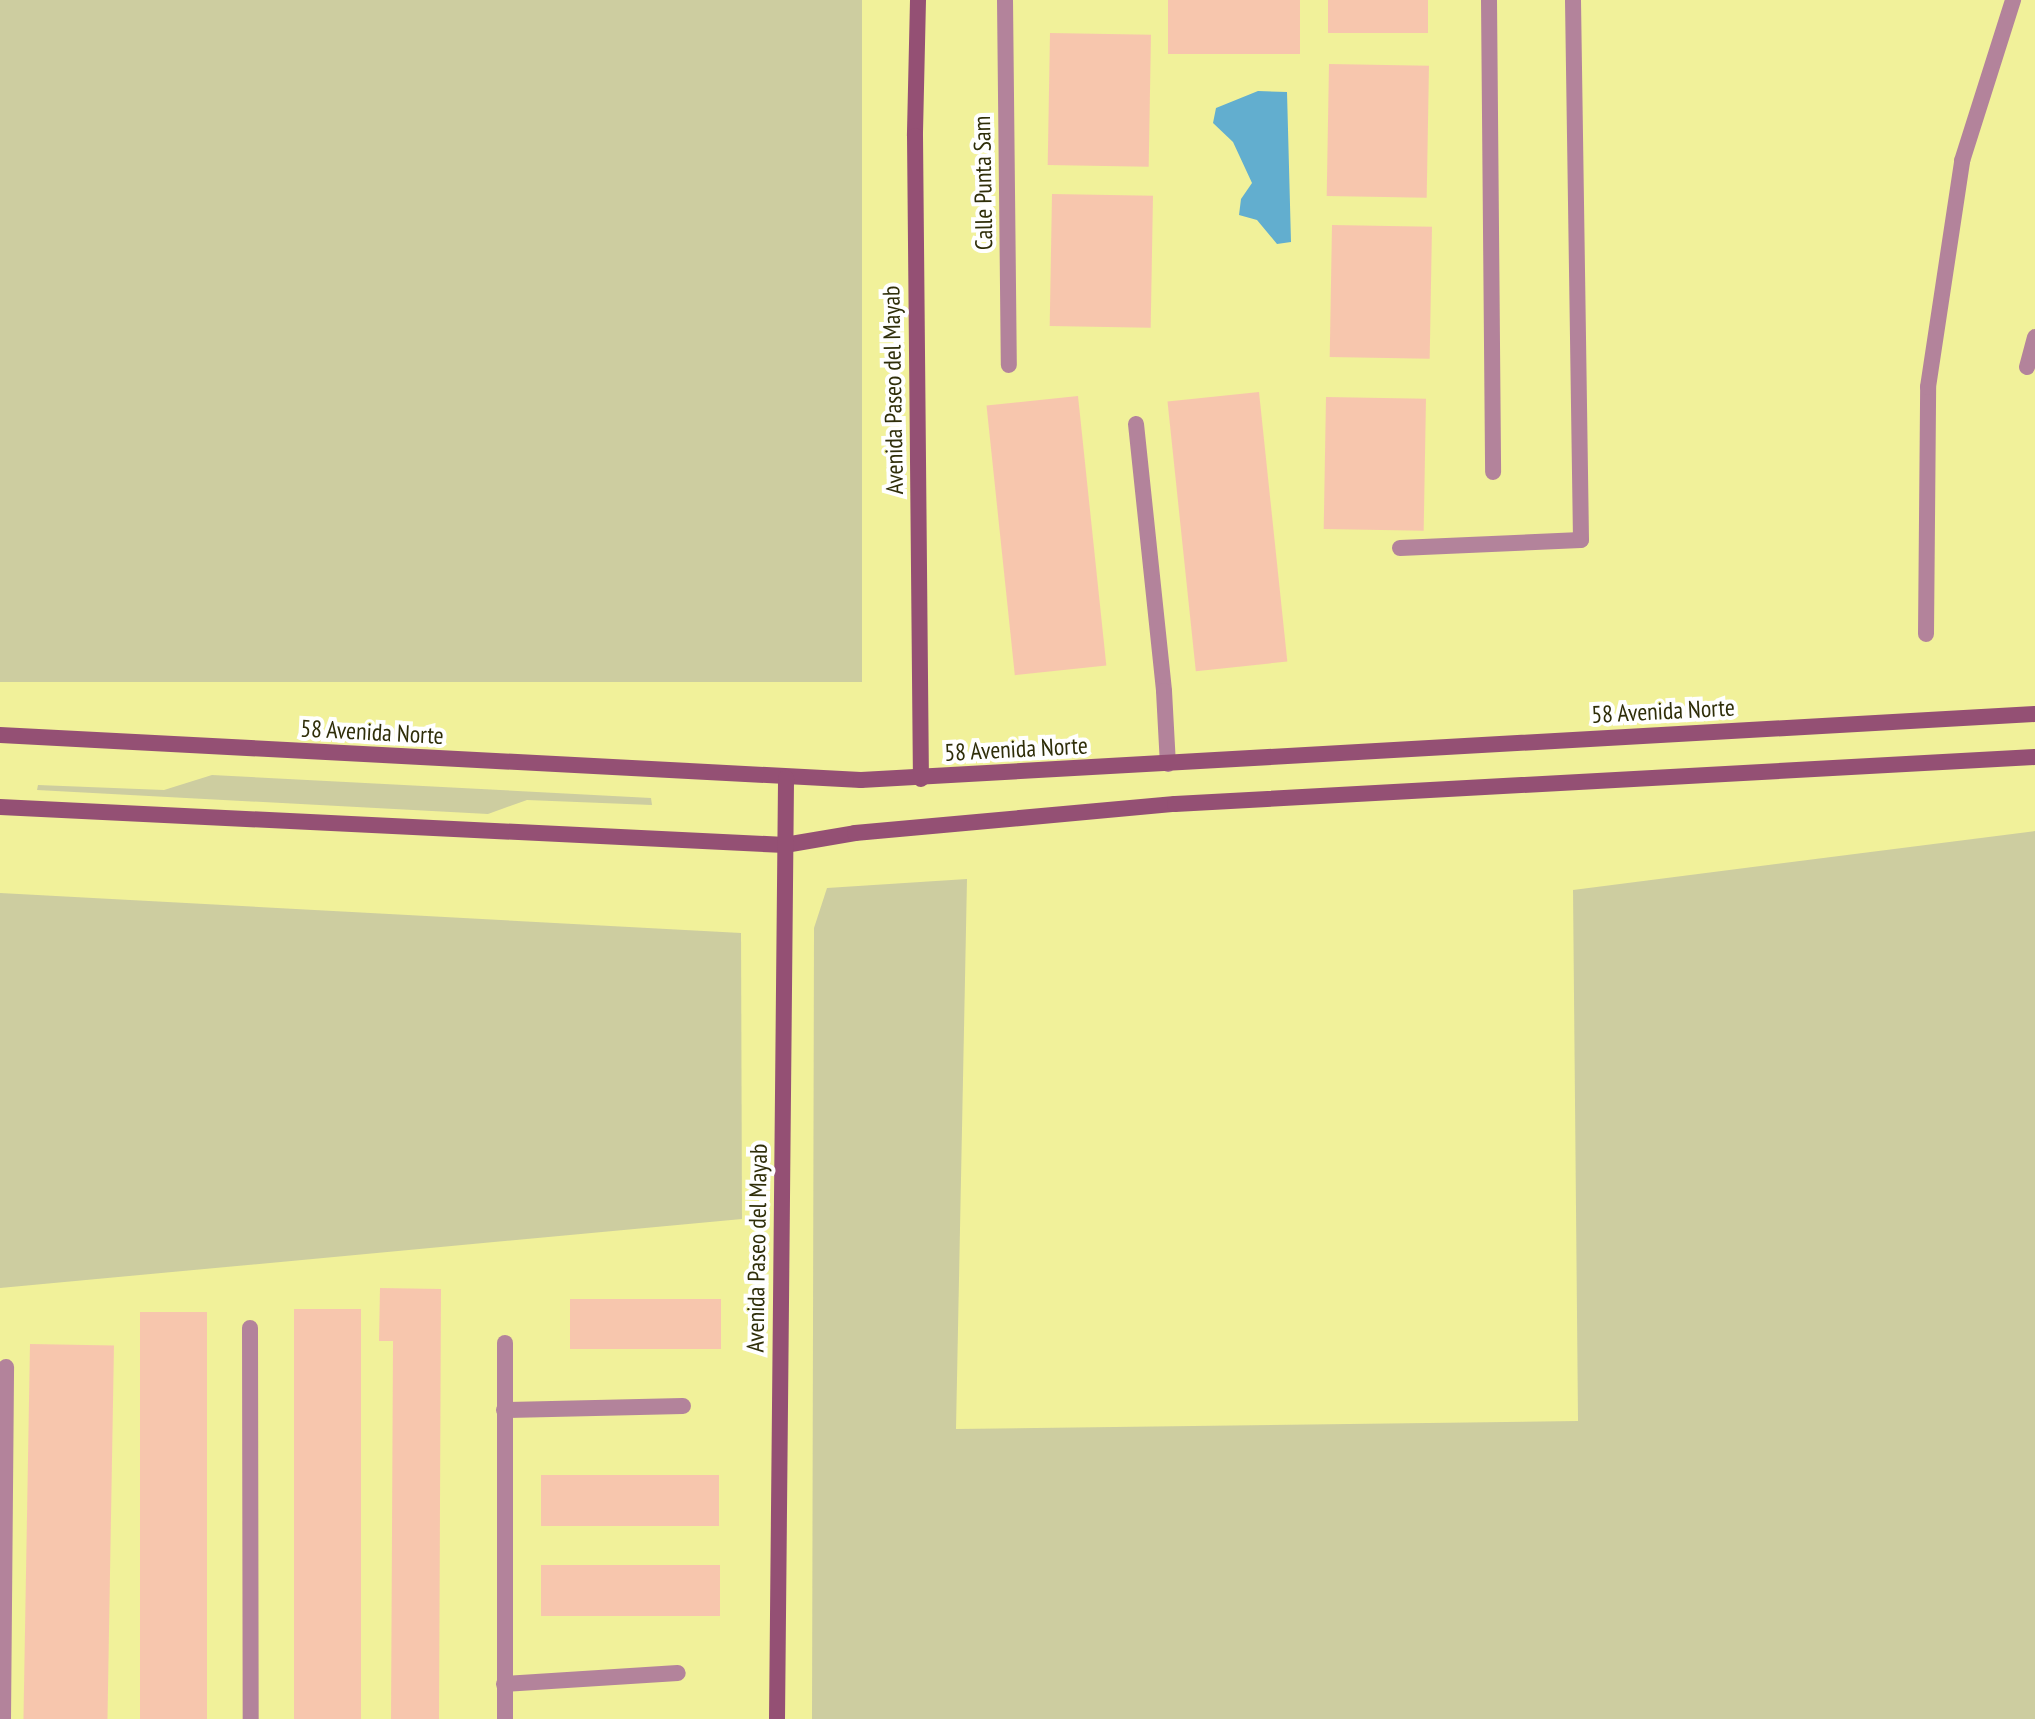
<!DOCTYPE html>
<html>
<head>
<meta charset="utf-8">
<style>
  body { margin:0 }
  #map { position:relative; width:2035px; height:1719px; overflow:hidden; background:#f1f19a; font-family:"PT Sans Narrow",sans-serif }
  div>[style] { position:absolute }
  .green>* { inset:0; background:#cdcda0; transform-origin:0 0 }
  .water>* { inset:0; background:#62aecf }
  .building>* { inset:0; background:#f7c6ad; transform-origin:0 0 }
  .lane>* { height:16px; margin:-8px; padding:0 8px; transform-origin:8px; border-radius:8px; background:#b3839b }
  .street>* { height:16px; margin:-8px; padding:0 8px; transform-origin:8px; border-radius:8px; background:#b3839b }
  .secondary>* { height:16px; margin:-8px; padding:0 8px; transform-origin:8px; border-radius:8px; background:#945074 }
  span { translate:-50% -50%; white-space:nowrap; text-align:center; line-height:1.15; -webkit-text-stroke:8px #fff; paint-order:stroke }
  .street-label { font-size:24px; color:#2f2e09 }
</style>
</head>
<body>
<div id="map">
  <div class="green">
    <div style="left:0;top:0;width:862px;height:682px"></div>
    <div style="clip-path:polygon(212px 775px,651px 798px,652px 805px,527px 800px,488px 814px,37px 790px,38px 785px,164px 790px)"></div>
    <div style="clip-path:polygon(2035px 831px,2035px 1719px,812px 1719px,814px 928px,827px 888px,967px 879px,956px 1429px,1578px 1421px,1573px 890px)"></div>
    <div style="clip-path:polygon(0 893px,741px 933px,742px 1219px,0 1288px)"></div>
  </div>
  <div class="water">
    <div style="clip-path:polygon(1258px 91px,1287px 92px,1291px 242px,1277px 244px,1257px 220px,1239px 215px,1241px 199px,1252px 183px,1233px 142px,1213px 123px,1216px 108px)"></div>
  </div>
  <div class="building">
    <div style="left:1168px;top:0;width:132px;height:54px"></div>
    <div style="left:1328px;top:0;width:100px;height:33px"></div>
    <div style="left:1050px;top:33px;width:101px;height:132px;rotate:1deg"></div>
    <div style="left:1329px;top:64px;width:100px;height:132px;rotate:1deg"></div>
    <div style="left:1052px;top:194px;width:101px;height:132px;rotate:1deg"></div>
    <div style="left:1332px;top:225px;width:100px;height:132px;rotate:1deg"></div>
    <div style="left:1259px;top:392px;width:271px;height:92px;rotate:84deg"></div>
    <div style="left:1078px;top:396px;width:271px;height:92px;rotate:84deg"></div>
    <div style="left:1326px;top:397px;width:100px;height:132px;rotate:1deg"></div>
    <div style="clip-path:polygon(380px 1288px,441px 1289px,439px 1719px,391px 1719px,393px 1341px,379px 1341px)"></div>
    <div style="left:570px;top:1299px;width:151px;height:50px"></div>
    <div style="left:294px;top:1309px;width:67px;height:410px"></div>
    <div style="left:207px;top:1312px;width:407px;height:67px;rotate:90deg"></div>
    <div style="left:30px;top:1344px;width:84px;height:375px;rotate:1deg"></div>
    <div style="left:719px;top:1475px;width:51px;height:178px;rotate:90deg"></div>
    <div style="left:720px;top:1565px;width:51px;height:179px;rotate:90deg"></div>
  </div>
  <div class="lane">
    <div style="left:2027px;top:367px;width:31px;rotate:-75deg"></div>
  </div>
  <div class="street">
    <div style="left:1005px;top:0;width:365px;rotate:89.4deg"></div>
    <div style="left:1489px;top:0;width:472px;rotate:89.5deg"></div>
    <div style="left:1136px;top:424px;width:268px;rotate:84deg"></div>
    <div style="left:1164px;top:691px;width:73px;rotate:86.9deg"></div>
    <div style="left:1400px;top:548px;width:181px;rotate:-2.5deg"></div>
    <div style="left:1581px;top:540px;width:540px;rotate:-90.85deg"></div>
    <div style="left:1926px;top:634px;width:247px;rotate:-89.5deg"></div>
    <div style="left:1928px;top:387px;width:229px;rotate:-81.4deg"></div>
    <div style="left:1962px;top:161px;width:169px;rotate:-72.4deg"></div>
    <div style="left:250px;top:1328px;width:391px;rotate:89.9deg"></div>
    <div style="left:504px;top:1410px;width:179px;rotate:-1.3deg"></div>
    <div style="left:504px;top:1684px;width:174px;rotate:-3.6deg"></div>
    <div style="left:3px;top:1719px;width:352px;rotate:-89.5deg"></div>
    <div style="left:505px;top:1719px;width:376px;rotate:-90deg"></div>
  </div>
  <div class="secondary">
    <div style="left:918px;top:0;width:136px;rotate:91.3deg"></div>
    <div style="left:915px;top:136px;width:643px;rotate:89.47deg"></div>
    <div style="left:0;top:735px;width:862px;rotate:2.99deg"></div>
    <div style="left:861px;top:780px;width:1176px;rotate:-3.22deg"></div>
    <div style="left:0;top:807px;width:786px;rotate:2.77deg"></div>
    <div style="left:785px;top:845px;width:71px;rotate:-9.7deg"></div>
    <div style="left:855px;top:833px;width:321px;rotate:-5.2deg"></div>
    <div style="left:1175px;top:804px;width:861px;rotate:-3.13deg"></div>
    <div style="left:777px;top:1719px;width:941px;rotate:-89.45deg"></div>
  </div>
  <div class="street-label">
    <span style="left:983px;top:183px;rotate:-91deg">Calle Punta Sam</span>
    <span style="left:893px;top:390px;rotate:-91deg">Avenida Paseo del Mayab</span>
    <span style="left:1663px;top:711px;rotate:-3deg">58 Avenida Norte</span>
    <span style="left:372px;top:732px;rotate:3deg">58 Avenida Norte</span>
    <span style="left:1016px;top:749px;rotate:-3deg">58 Avenida Norte</span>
    <span style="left:757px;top:1248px;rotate:-89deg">Avenida Paseo del Mayab</span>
  </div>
</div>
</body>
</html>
